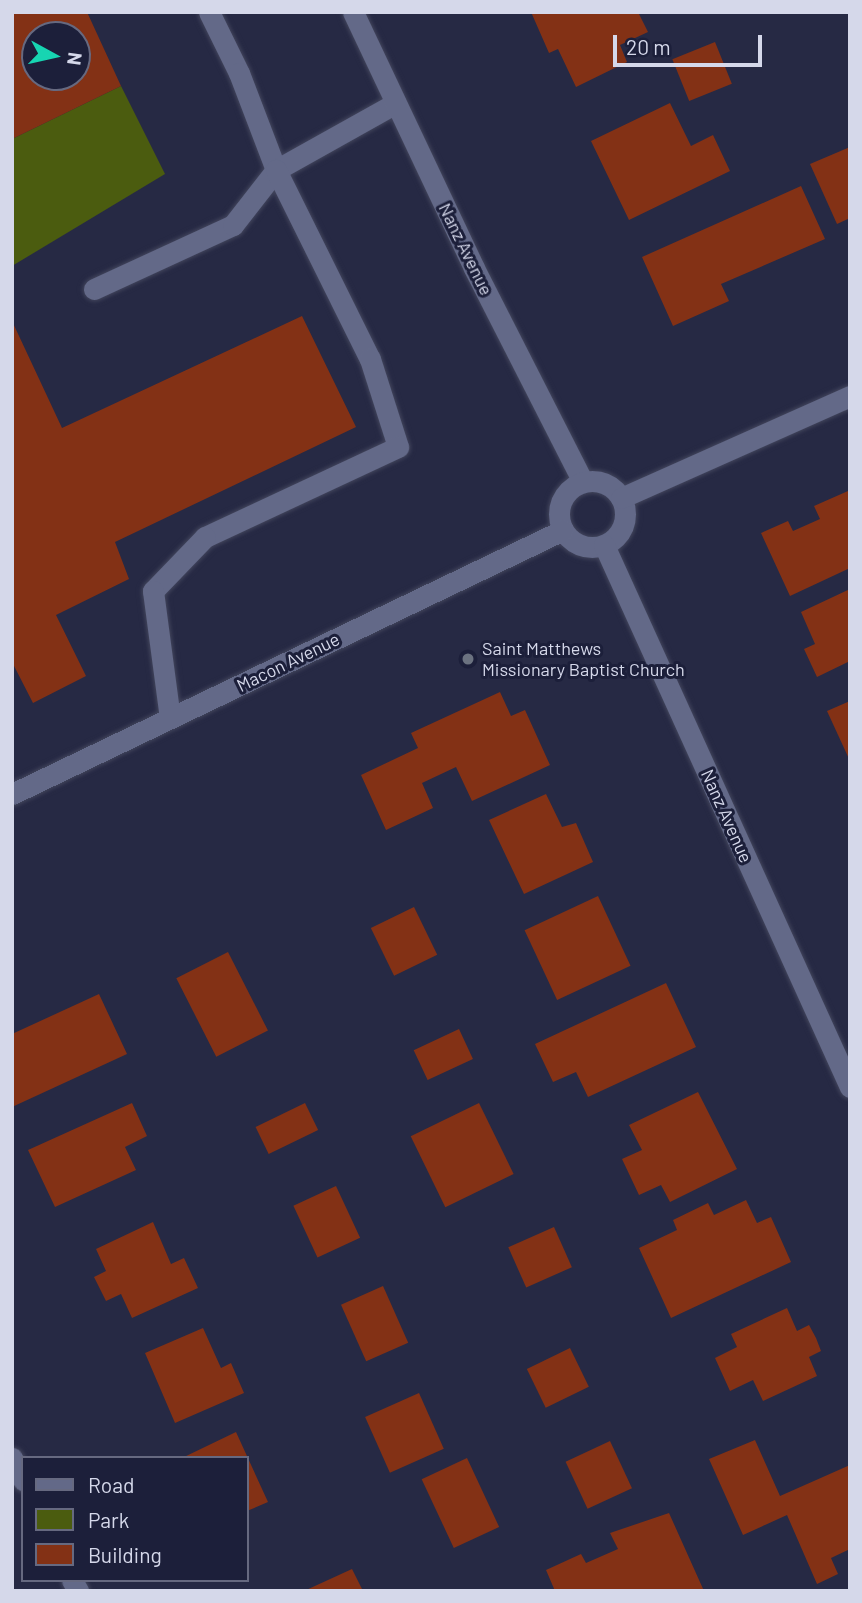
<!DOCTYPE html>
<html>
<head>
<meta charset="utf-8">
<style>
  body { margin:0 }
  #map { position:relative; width:862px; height:1603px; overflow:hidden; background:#262944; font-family:Barlow,sans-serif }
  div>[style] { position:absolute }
  .green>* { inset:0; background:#4b5c0f }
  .building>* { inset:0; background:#833115; transform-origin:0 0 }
  .roads { filter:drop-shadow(0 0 2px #42455c) drop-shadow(0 0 2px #42455c) }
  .service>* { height:21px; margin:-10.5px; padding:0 10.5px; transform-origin:10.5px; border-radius:10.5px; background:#636988 }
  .minor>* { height:21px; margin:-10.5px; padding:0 10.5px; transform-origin:10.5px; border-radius:10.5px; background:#636988 }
  .minor>.ring { margin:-10.5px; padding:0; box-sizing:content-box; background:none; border:21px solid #636988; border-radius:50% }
  .dots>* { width:19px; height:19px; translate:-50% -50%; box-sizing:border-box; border:4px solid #1c1f3a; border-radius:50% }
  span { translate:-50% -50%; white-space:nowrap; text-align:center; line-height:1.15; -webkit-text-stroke:6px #1c1f3a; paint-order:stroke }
  .street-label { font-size:18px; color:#d5d8ea }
  .poi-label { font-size:18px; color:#d5d8ea }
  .left { translate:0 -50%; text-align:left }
  .frame { position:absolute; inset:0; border:14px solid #d5d8ea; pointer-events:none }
  .legend { position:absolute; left:21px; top:1456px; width:228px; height:126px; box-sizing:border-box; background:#1c1f3a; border:2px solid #666980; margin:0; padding:9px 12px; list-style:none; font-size:21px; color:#d5d8ea }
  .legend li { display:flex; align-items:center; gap:14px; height:35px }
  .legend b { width:35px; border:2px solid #666980 }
  .north { position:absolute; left:21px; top:21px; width:70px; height:70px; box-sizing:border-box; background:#1c1f3a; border:2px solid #666980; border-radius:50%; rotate:98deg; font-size:19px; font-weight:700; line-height:28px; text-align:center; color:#d5d8ea }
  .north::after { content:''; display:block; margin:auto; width:24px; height:32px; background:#17d5b2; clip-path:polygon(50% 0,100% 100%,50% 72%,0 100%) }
  .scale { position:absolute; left:613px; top:35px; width:149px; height:32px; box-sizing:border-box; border:4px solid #d5d8ea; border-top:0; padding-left:9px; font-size:21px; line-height:24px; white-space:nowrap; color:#d5d8ea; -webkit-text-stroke:5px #1c1f3a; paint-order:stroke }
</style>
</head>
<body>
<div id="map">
  <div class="green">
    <div style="clip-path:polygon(121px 86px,165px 174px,12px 266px,12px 139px)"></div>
  </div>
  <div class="building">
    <div style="clip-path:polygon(evenodd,12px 12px,87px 12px,121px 86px,12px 139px,12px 12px,35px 35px,77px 35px,77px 77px,35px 77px,35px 35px)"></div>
    <div style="clip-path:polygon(531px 12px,638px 12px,648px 32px,620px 45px,627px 62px,576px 87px,558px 49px,549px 53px)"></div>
    <div style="left:715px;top:42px;width:45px;height:46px;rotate:68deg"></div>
    <div style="clip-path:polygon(670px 103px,691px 146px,713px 135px,730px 171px,629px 220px,591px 141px)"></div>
    <div style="clip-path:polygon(850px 147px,850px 218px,837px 224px,810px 164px)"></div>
    <div style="clip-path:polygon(801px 186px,825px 239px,721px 284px,729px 301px,673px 326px,642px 257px)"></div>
    <div style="clip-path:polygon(302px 316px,356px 427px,115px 542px,129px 579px,56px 615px,86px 676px,33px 703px,12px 662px,12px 321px,62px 428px)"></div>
    <div style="clip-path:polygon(848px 491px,850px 568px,790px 596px,761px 533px,788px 521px,793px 531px,820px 519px,814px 506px)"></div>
    <div style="clip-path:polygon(850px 589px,850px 661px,817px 677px,804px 649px,815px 644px,801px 612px)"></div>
    <div style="clip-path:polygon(500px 692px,511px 716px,525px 710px,550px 765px,472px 801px,456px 767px,422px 783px,433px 808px,386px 830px,361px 775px,418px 748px,411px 733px)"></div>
    <div style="clip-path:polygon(850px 701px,850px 761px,827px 711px)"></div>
    <div style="clip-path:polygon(546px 794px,562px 827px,576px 823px,593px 862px,524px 894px,489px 820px)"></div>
    <div style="left:598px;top:896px;width:77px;height:81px;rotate:65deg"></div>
    <div style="left:414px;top:907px;width:53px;height:48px;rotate:64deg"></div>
    <div style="left:228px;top:952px;width:88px;height:58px;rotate:63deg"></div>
    <div style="clip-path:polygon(666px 983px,696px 1047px,588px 1097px,576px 1072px,553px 1082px,535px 1044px)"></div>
    <div style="clip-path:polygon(99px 994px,127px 1054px,12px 1107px,12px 1034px)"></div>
    <div style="left:459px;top:1029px;width:33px;height:50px;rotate:65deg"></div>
    <div style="clip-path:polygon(698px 1092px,737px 1169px,670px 1202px,661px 1185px,639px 1195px,622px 1159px,642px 1150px,629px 1125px)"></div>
    <div style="clip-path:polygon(132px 1103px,147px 1136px,125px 1147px,136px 1170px,55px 1207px,28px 1150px)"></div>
    <div style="left:305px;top:1103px;width:30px;height:55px;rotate:64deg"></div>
    <div style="left:479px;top:1103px;width:79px;height:76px;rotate:64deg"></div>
    <div style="left:336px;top:1186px;width:57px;height:47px;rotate:65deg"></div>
    <div style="clip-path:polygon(746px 1200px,757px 1223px,771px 1217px,791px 1262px,671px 1318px,639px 1248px,677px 1230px,673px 1220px,708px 1203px,714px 1215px)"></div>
    <div style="clip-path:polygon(153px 1222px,171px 1264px,184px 1258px,198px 1288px,132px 1318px,121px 1294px,106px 1301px,94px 1277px,106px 1271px,96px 1249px)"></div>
    <div style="left:554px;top:1227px;width:44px;height:50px;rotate:66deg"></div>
    <div style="left:383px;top:1286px;width:62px;height:46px;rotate:66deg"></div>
    <div style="clip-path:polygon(787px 1308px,797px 1331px,809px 1325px,816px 1338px,821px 1351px,809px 1357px,817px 1376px,763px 1401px,753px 1380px,730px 1391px,715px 1358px,737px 1347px,731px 1334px)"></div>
    <div style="clip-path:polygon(203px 1328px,221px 1368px,231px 1363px,244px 1393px,175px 1423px,145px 1353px)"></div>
    <div style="left:570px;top:1348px;width:43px;height:48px;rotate:64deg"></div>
    <div style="left:419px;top:1393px;width:61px;height:59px;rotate:66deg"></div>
    <div style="clip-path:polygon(236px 1432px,268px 1502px,247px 1511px,247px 1458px,182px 1458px)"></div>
    <div style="clip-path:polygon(755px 1440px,780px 1496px,850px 1465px,850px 1549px,831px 1558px,838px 1574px,817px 1584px,787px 1515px,743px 1535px,709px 1459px)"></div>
    <div style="left:610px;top:1441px;width:52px;height:49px;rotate:65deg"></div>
    <div style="left:467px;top:1458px;width:76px;height:50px;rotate:65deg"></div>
    <div style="clip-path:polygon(669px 1513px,704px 1591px,555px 1591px,546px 1570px,581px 1554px,586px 1563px,618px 1549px,610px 1533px)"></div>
    <div style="clip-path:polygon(352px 1569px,363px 1591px,304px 1591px)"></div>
  </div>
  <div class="roads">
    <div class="service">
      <div style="left:209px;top:12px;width:68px;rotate:63.8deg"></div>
      <div style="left:239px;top:73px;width:104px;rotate:69.1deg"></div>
      <div style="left:276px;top:170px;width:137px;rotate:-29.2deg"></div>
      <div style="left:94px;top:289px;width:153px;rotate:-24.7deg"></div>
      <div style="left:233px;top:225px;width:70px;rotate:-52deg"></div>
      <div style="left:276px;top:170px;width:211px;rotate:63.6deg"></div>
      <div style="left:370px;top:359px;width:92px;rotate:72.3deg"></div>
      <div style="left:398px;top:447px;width:213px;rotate:155deg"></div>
      <div style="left:205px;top:537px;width:75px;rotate:133.9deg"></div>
      <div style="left:153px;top:591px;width:128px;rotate:82.4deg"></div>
    </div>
    <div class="minor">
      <div style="left:353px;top:12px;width:283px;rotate:64.7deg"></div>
      <div style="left:474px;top:268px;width:240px;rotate:63deg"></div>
      <div class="ring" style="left:559px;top:481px;width:45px;height:45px"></div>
      <div style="left:621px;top:498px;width:251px;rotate:-24deg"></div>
      <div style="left:604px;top:545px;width:595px;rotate:65.59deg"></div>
      <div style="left:12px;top:794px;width:611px;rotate:-25.6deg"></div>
      <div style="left:12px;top:1458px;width:25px;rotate:63deg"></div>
      <div style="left:72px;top:1580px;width:13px;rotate:61deg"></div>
    </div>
  </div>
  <div class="dots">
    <div style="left:468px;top:659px;background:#6b7280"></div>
  </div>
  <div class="street-label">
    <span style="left:466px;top:249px;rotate:64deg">Nanz Avenue</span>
    <span style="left:288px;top:662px;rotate:-26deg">Macon Avenue</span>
    <span style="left:727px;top:816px;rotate:66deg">Nanz Avenue</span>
  </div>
  <div class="poi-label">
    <span class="left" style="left:482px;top:659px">Saint Matthews<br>Missionary Baptist Church</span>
  </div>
  <div class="frame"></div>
  <ul class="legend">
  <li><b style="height:9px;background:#636988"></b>Road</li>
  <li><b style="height:19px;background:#4b5c0f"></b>Park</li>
  <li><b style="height:19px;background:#833115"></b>Building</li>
  </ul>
  <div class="north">N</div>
  <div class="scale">20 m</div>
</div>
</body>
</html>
